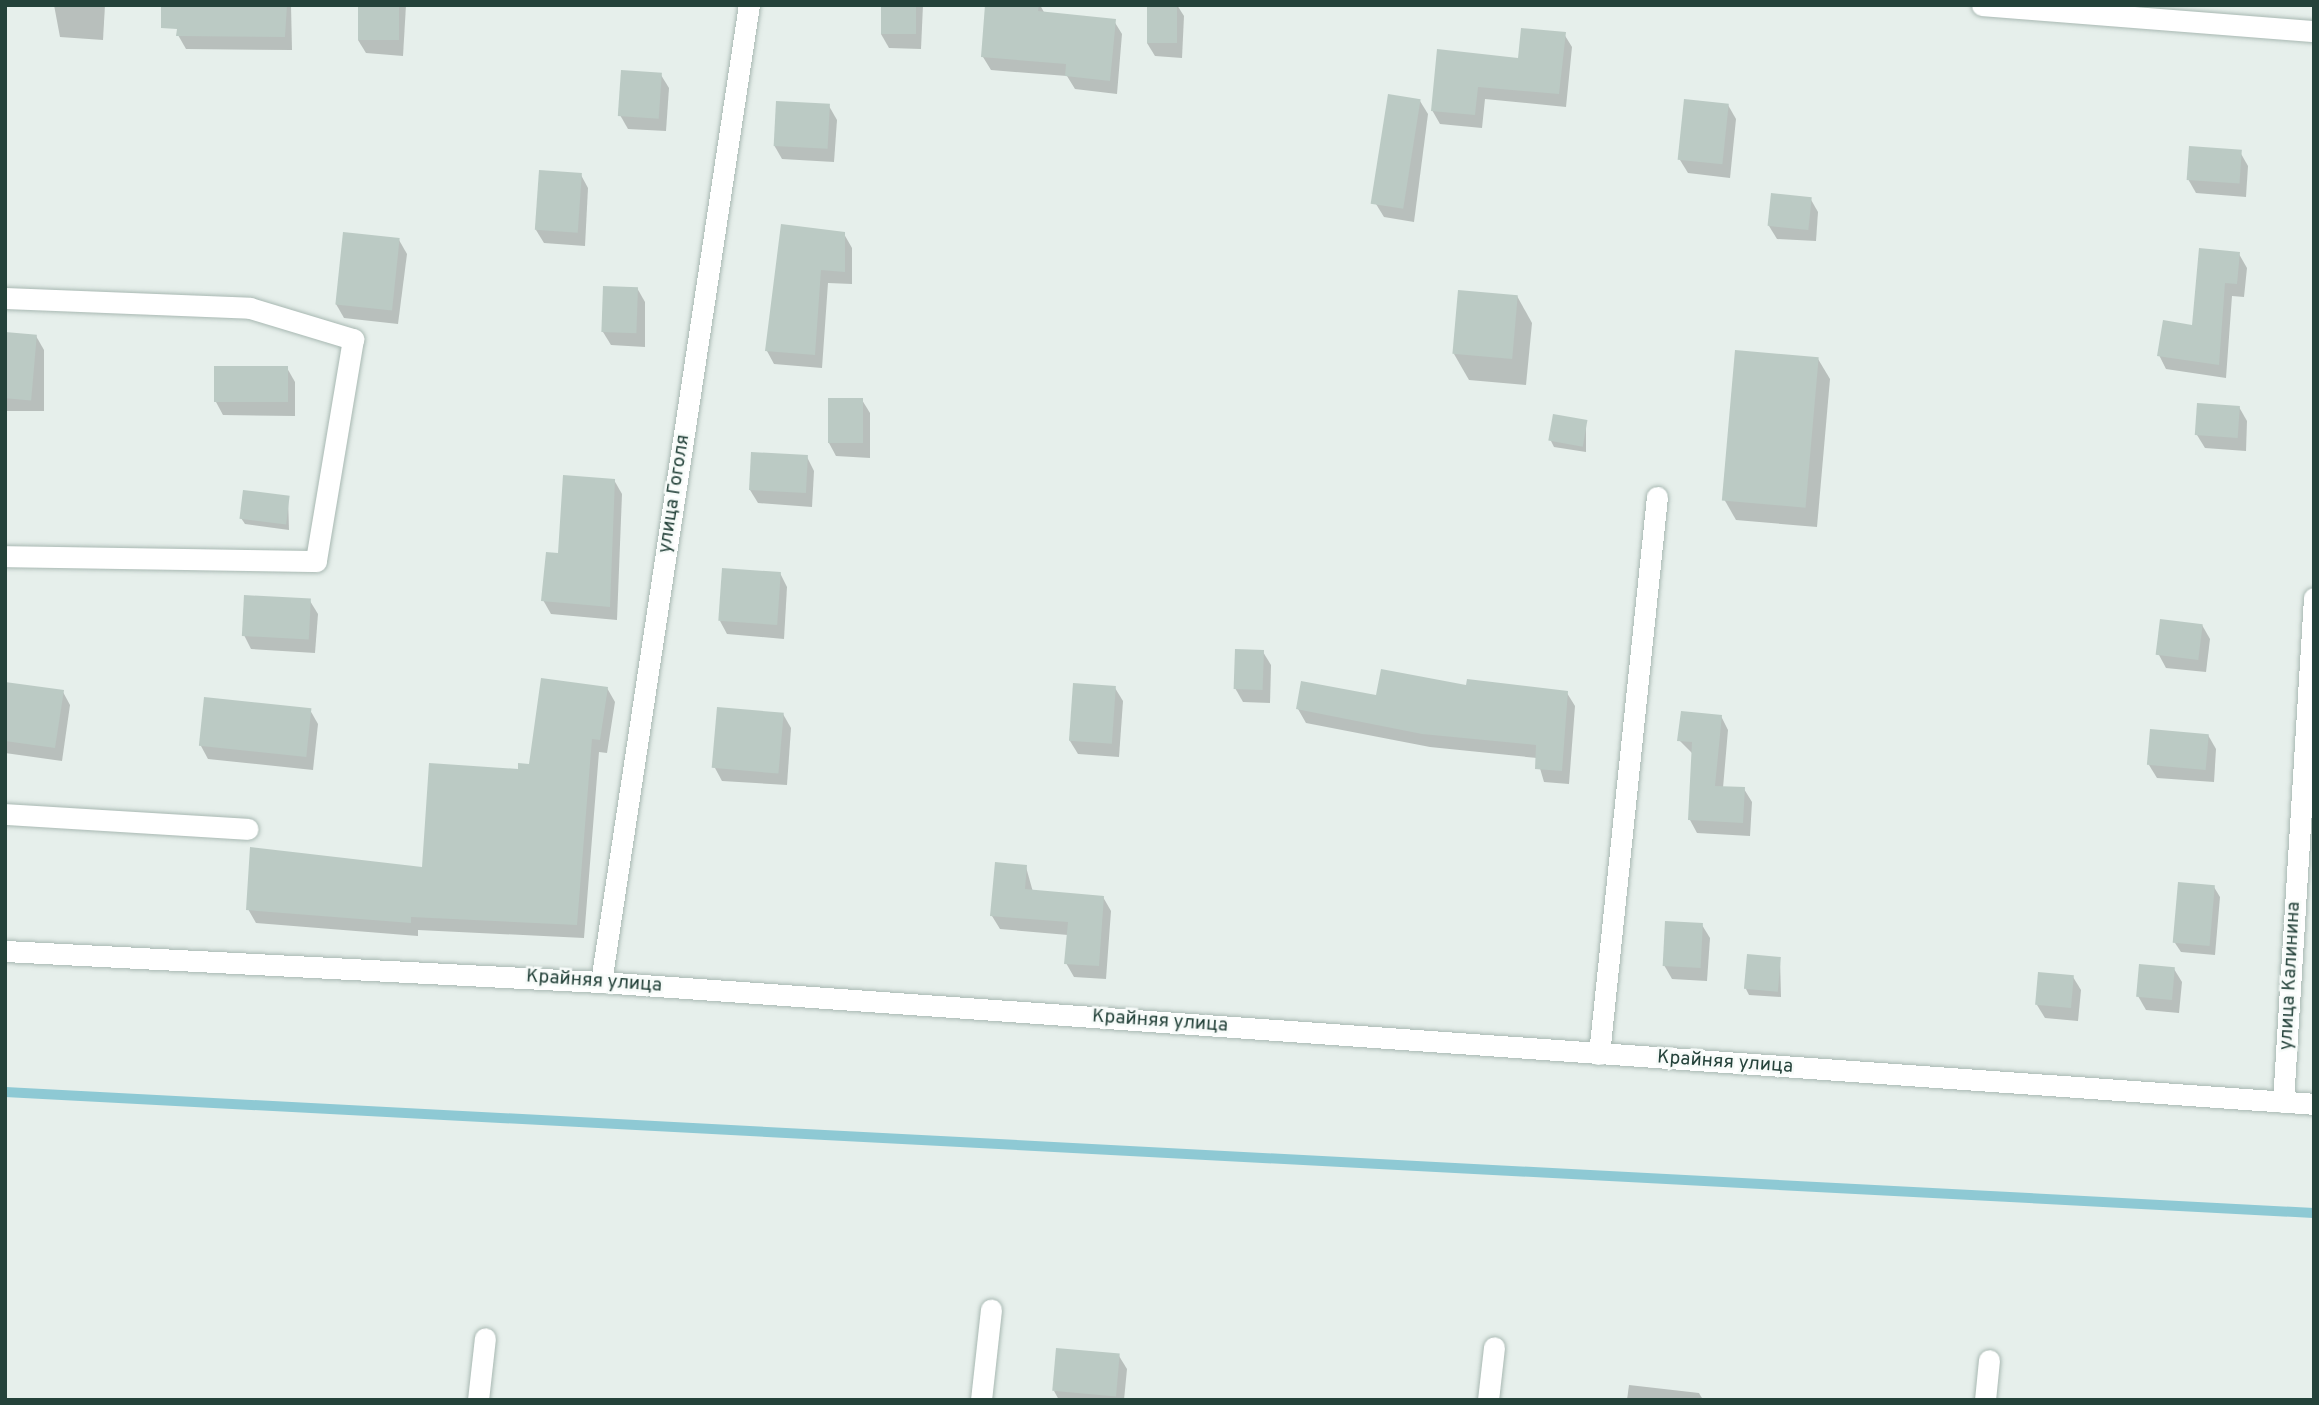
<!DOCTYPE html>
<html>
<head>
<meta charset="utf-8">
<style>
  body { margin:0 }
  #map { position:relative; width:2319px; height:1405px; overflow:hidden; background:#e6efeb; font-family:Overpass,sans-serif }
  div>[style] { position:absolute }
  .shadow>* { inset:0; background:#0003 }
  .stream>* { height:10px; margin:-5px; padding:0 5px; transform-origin:5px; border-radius:5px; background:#8ec9d4 }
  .building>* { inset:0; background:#bbcac4; transform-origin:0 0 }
  .roads { filter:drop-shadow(0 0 2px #a8b8b2) drop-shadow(0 0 2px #a8b8b2) }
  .service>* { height:21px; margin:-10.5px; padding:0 10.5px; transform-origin:10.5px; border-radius:10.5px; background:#fff }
  .minor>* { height:21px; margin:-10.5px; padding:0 10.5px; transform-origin:10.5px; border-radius:10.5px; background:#fff }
  .tertiary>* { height:21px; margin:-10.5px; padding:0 10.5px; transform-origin:10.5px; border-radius:10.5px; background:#fff }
  .secondary>* { height:21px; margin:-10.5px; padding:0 10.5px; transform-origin:10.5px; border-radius:10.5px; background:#fff }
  span { translate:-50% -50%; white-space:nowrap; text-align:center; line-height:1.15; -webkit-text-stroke:5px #f7fbf9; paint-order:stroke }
  .street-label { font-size:19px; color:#24423a }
  .frame { position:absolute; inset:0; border:7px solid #24423a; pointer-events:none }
</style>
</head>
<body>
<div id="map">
  <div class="shadow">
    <div style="clip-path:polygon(54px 5px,105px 5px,103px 40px,60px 37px)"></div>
    <div style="clip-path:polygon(180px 5px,291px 5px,292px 50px,186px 49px,178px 35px)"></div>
    <div style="clip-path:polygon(360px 5px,406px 5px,403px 56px,366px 53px,358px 40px)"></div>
    <div style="clip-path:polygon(883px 5px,923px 5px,921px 49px,889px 48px,881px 34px)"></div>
    <div style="clip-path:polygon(987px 5px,1040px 5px,1045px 14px,1114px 21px,1122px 34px,1117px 94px,1075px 89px,1067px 76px,991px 70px,983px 57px)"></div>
    <div style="clip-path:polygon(1149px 5px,1177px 5px,1184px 16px,1182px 58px,1155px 56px,1147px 43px)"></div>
    <div style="clip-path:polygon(1564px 34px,1572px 47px,1566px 107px,1485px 99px,1482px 128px,1440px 124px,1432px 110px)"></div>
    <div style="clip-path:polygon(661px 75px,669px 88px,666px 131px,628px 129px,620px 115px)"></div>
    <div style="clip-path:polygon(1420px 101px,1428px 114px,1414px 222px,1384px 217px,1376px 204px)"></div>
    <div style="clip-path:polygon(1728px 105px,1736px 119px,1730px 178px,1688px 173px,1680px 160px)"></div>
    <div style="clip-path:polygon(829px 106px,837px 120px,834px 162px,782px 159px,774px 145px)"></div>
    <div style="clip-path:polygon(2240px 152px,2248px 166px,2246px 197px,2196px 193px,2188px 179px)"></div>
    <div style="clip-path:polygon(581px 175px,588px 188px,585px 246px,544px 243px,536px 230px)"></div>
    <div style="clip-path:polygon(1810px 198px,1818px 212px,1816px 241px,1777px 239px,1769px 226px)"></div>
    <div style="clip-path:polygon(844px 234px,852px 248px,852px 284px,828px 283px,822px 368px,774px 364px,767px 351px)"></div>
    <div style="clip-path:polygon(399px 240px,407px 254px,398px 324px,344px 318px,336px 304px)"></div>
    <div style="clip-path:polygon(2239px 254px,2247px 268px,2244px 297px,2232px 296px,2226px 378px,2166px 369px,2159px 355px,2194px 327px)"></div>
    <div style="clip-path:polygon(637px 288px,645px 302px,645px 347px,611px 345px,603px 332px)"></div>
    <div style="clip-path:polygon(1517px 296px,1532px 323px,1526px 385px,1469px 380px,1454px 354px)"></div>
    <div style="clip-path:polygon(5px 334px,36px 336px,44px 350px,44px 411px,5px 411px)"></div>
    <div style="clip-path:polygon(1818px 359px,1830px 379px,1817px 527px,1736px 520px,1724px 499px)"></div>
    <div style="clip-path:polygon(287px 368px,295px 382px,295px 416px,223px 415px,216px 402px)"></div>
    <div style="clip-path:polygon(862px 400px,870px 413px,870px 458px,836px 456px,829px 443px)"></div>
    <div style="clip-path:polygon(2239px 407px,2247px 421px,2246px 451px,2205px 448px,2197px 435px)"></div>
    <div style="clip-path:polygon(1586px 421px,1586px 452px,1554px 447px,1551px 441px)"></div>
    <div style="clip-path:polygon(807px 457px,814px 471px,812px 507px,758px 503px,750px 490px)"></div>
    <div style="clip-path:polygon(614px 480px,622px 494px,617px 620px,551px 614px,543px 600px,559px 555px)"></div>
    <div style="clip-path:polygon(288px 497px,289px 530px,245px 524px,241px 518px)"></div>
    <div style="clip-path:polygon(780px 573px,787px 587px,784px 639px,727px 634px,720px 621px)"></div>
    <div style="clip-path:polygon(310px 601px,318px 614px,315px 653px,251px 649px,244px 635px)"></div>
    <div style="clip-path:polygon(2202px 625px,2210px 639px,2206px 672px,2166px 668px,2159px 655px)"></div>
    <div style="clip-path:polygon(1263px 652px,1271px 665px,1270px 703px,1243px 702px,1235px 688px)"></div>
    <div style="clip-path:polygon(5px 684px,63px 692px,70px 705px,62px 761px,5px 753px)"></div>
    <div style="clip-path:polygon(1468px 687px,1567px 693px,1575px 706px,1569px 784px,1544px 782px,1537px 758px,1430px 747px,1306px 723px,1298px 709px)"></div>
    <div style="clip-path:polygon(607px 688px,615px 702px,607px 753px,599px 752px,584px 938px,418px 930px,418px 936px,256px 923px,248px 909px,423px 869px)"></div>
    <div style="clip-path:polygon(1115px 688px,1123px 701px,1119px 757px,1078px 754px,1070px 741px)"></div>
    <div style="clip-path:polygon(310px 710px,318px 724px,313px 770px,208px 759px,201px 746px)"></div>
    <div style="clip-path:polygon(783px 714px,791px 728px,787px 785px,722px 781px,715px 768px)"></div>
    <div style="clip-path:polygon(1721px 716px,1728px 730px,1723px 788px,1744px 789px,1752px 802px,1750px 836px,1697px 833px,1690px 820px,1693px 754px,1679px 740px)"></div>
    <div style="clip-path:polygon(2208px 735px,2216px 749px,2214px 782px,2157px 778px,2149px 765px)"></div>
    <div style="clip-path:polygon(1026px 867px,1033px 892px,1103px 897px,1111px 911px,1106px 979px,1074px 977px,1066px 963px,1068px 935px,1000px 929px,992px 916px)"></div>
    <div style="clip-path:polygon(2214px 887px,2220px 897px,2215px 955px,2181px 952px,2175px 943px)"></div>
    <div style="clip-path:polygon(1702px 925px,1710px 938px,1707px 981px,1672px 979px,1664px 965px)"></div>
    <div style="clip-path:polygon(1780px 959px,1781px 997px,1749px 995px,1746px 989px)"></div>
    <div style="clip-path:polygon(2174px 969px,2182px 982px,2179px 1013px,2146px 1010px,2138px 996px)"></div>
    <div style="clip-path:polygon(2073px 977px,2081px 990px,2078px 1021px,2045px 1018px,2037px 1005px)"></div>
    <div style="clip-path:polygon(1119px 1356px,1127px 1369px,1124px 1400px,1059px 1400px,1054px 1391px)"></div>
    <div style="clip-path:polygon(1629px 1385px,1699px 1393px,1703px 1400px,1627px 1400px)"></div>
  </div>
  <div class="stream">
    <div style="left:5px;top:1092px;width:2312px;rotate:3deg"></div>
  </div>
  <div class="building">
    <div style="clip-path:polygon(161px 5px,287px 5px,285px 37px,176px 36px,177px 29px,161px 28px)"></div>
    <div style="left:358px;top:5px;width:41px;height:35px"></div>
    <div style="left:881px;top:5px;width:35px;height:29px"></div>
    <div style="clip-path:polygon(985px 5px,1039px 5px,1038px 11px,1116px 19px,1110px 81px,1065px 76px,1066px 64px,981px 57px)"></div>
    <div style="left:1147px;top:5px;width:30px;height:38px"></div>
    <div style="clip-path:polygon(1521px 28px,1566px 32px,1559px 94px,1478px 87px,1475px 115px,1431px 111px,1437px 49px,1518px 58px)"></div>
    <div style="left:621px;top:70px;width:41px;height:46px;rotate:4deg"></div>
    <div style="left:1388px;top:94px;width:33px;height:111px;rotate:9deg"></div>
    <div style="left:1684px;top:99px;width:45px;height:61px;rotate:6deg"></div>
    <div style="left:776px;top:101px;width:54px;height:45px;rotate:3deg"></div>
    <div style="left:2189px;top:146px;width:53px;height:34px;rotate:4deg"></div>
    <div style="left:539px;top:170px;width:43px;height:60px;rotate:4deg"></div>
    <div style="left:1771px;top:193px;width:41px;height:33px;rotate:6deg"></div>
    <div style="clip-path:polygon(781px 224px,845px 232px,845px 272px,821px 270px,815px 355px,765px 351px)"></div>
    <div style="left:343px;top:232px;width:57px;height:73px;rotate:6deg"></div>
    <div style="clip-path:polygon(2199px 248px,2240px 252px,2237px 284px,2225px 283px,2219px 365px,2157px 356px,2163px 320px,2192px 325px)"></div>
    <div style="left:603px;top:286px;width:35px;height:46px;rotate:2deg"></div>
    <div style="left:1458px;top:290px;width:60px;height:64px;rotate:5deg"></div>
    <div style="left:5px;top:332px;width:32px;height:66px;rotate:5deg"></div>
    <div style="left:1735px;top:350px;width:84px;height:151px;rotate:5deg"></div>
    <div style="left:214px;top:366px;width:74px;height:36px"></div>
    <div style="left:828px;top:398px;width:35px;height:45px"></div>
    <div style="left:2197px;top:403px;width:43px;height:32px;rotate:4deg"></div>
    <div style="left:1553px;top:414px;width:35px;height:27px;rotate:10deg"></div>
    <div style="left:751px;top:452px;width:57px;height:38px;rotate:3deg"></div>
    <div style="clip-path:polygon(563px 475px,615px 479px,610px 607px,541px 601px,546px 552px,558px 553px)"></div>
    <div style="left:243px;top:490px;width:47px;height:29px;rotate:7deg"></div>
    <div style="left:722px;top:568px;width:59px;height:53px;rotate:4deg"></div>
    <div style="left:244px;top:595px;width:67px;height:41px;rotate:3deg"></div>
    <div style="left:2160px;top:619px;width:43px;height:36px;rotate:7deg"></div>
    <div style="left:1235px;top:649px;width:29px;height:40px;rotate:2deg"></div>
    <div style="clip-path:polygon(1381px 669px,1466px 685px,1467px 679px,1568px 691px,1562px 771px,1535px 769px,1536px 745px,1422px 734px,1296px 709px,1301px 681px,1376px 695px)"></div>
    <div style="clip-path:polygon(541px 678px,608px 687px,600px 740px,592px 739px,577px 925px,411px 917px,411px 923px,246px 910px,250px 847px,422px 867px,429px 763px,518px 769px,518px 763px,529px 764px)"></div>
    <div style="clip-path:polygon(5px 682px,64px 690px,55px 748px,5px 741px)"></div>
    <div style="left:1073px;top:683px;width:43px;height:58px;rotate:4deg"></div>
    <div style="left:204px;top:697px;width:108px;height:49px;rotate:6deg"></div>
    <div style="left:717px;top:707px;width:67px;height:61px;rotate:5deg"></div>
    <div style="clip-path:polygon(1681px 711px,1722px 715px,1715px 786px,1745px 787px,1743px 823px,1688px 820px,1692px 742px,1677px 741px)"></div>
    <div style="left:2150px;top:729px;width:59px;height:36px;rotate:5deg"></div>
    <div style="clip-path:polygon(995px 862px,1027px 865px,1025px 889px,1104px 896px,1099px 966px,1064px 964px,1068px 922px,990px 916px)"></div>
    <div style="left:2178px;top:882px;width:37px;height:61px;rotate:5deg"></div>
    <div style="left:1665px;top:921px;width:38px;height:45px;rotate:3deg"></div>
    <div style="left:1747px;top:954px;width:34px;height:35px;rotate:5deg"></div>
    <div style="left:2139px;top:964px;width:36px;height:33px;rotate:5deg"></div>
    <div style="left:2038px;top:972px;width:36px;height:33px;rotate:5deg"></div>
    <div style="left:1056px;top:1348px;width:64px;height:43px;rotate:5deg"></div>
  </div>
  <div class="roads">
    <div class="service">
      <div style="left:5px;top:298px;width:245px;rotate:2.3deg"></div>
      <div style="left:250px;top:308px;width:108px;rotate:16.8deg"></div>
      <div style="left:353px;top:339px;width:225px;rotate:99.5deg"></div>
      <div style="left:316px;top:561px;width:311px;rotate:-179.1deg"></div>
      <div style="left:5px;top:814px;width:243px;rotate:3.5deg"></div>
      <div style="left:1599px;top:1054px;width:560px;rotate:-84.06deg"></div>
    </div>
    <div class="minor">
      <div style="left:1982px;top:5px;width:333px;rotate:4.5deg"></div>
      <div style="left:601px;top:982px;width:988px;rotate:-81.39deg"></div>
      <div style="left:478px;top:1400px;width:62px;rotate:-83.6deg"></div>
      <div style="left:981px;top:1400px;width:91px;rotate:-83.7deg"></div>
      <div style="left:1488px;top:1400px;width:53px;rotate:-83.5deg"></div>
      <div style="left:1985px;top:1400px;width:40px;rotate:-84.3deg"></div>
    </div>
    <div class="tertiary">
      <div style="left:2283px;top:1102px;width:505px;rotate:-86.48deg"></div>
    </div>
    <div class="secondary">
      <div style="left:5px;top:951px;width:597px;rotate:2.98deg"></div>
      <div style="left:601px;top:982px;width:1717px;rotate:4.07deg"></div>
    </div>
  </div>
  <div class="street-label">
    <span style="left:675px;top:494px;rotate:-81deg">улица Гоголя</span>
    <span style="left:2291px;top:976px;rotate:-87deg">улица Калинина</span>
    <span style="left:594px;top:982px;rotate:4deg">Крайняя улица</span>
    <span style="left:1160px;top:1022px;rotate:4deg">Крайняя улица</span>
    <span style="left:1725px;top:1063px;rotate:4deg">Крайняя улица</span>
  </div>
  <div class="frame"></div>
</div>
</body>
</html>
